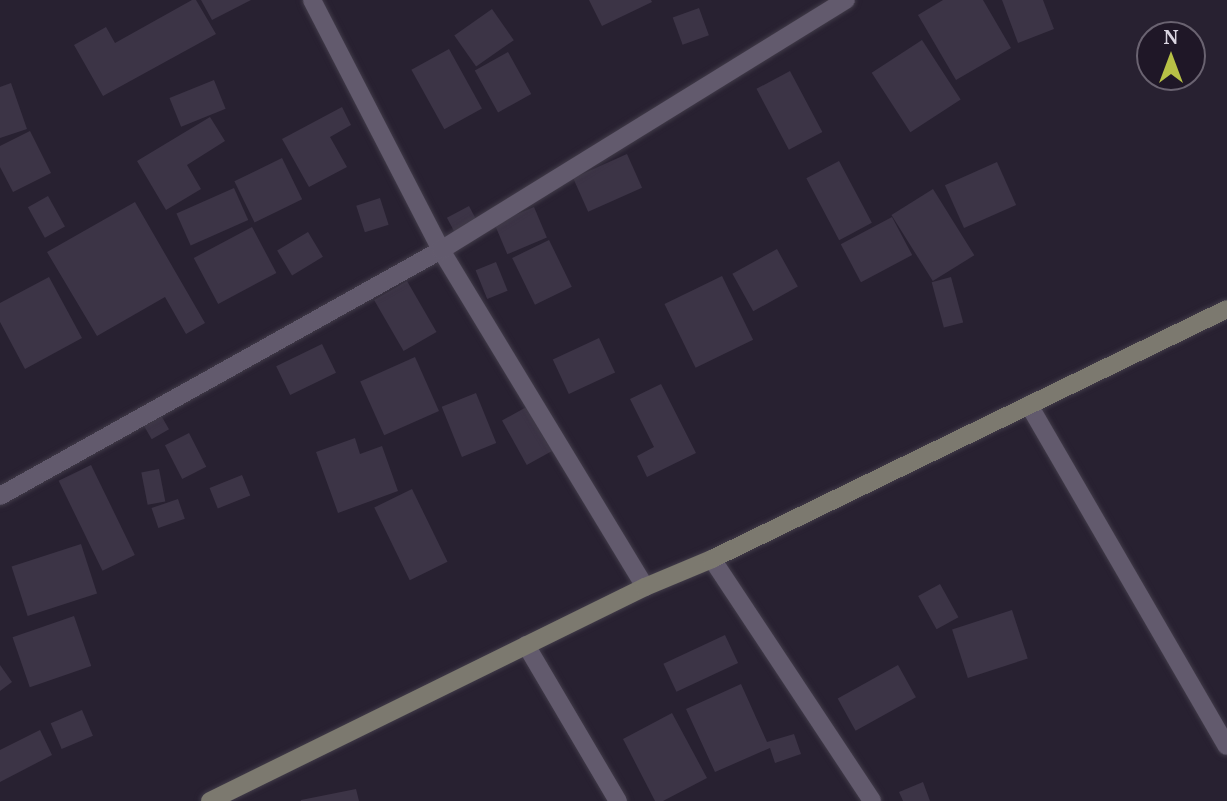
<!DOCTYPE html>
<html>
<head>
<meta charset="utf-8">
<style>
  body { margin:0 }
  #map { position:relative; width:1227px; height:801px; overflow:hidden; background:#282131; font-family:"Noto Serif",serif }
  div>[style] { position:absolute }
  .building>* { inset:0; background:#3c3446; transform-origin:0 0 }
  .roads { filter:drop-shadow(0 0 2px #413b49) drop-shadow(0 0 2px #413b49) }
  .minor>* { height:18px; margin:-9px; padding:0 9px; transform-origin:9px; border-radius:9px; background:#625a6d }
  .secondary>* { height:18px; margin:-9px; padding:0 9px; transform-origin:9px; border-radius:9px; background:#7c796f }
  span { translate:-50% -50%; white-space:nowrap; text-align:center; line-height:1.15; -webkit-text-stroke:5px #1f1727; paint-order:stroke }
  .north { position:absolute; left:1136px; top:21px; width:70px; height:70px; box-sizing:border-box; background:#1f1727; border:2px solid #6a6371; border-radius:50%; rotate:0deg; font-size:19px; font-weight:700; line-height:28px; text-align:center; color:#dad5e1 }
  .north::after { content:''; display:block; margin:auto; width:24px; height:32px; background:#b8c146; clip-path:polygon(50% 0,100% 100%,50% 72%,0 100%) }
</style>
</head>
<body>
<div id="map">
  <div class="building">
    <div style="clip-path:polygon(192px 0,196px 0,216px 34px,103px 96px,74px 45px,106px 27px,115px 43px)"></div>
    <div style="clip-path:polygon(201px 0,251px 0,212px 20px)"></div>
    <div style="clip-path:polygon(589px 0,651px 0,652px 2px,602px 26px)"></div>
    <div style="clip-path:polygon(943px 0,983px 0,1011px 48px,956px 80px,918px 15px)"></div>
    <div style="clip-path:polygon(1002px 0,1043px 0,1054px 29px,1018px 43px)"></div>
    <div style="left:699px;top:8px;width:29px;height:28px;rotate:70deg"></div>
    <div style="left:492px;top:9px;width:38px;height:46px;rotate:55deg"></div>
    <div style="left:922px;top:40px;width:71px;height:60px;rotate:57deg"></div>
    <div style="left:449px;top:49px;width:68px;height:43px;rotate:61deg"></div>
    <div style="left:508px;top:52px;width:48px;height:38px;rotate:61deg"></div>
    <div style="left:790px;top:71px;width:69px;height:38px;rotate:62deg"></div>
    <div style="left:214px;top:80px;width:31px;height:48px;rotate:68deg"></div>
    <div style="clip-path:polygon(11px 83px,27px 129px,0 138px,0 87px)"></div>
    <div style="clip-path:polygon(342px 107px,351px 125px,330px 137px,347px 167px,309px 187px,282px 139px)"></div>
    <div style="clip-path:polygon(210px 117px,225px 141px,187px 165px,201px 189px,166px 210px,137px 161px)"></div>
    <div style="clip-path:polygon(30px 131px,51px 173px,13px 192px,0 167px,0 146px)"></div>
    <div style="left:627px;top:154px;width:37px;height:59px;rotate:66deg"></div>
    <div style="left:282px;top:158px;width:46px;height:53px;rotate:64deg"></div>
    <div style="left:839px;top:161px;width:70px;height:37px;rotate:62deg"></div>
    <div style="left:997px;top:162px;width:47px;height:57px;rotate:66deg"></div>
    <div style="left:234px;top:188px;width:35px;height:63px;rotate:66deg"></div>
    <div style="left:933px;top:189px;width:78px;height:49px;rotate:58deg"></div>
    <div style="left:48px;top:196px;width:35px;height:23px;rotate:61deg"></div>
    <div style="left:380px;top:198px;width:28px;height:25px;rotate:72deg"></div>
    <div style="clip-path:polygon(135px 202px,205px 323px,186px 334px,165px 297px,97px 336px,47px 252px)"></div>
    <div style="left:469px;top:206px;width:24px;height:25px;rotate:62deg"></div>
    <div style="left:534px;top:207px;width:33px;height:43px;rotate:67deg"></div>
    <div style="left:892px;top:217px;width:43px;height:58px;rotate:62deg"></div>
    <div style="left:252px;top:227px;width:52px;height:66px;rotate:62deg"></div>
    <div style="left:308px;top:232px;width:29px;height:36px;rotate:59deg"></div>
    <div style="left:549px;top:240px;width:52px;height:41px;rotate:64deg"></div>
    <div style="left:777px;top:249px;width:43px;height:51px;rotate:61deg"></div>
    <div style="left:496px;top:262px;width:31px;height:22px;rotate:68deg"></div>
    <div style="left:722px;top:276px;width:71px;height:64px;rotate:64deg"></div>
    <div style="clip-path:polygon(49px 277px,82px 338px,25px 369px,0 322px,0 303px)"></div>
    <div style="left:951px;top:277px;width:47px;height:20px;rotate:75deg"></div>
    <div style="left:407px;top:281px;width:59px;height:38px;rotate:60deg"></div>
    <div style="left:599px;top:338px;width:38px;height:51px;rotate:65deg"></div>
    <div style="left:322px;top:344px;width:32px;height:51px;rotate:64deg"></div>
    <div style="left:415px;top:357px;width:59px;height:60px;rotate:66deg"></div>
    <div style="clip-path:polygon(661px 384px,696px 453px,647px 477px,637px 456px,654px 447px,630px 399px)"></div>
    <div style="left:476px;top:393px;width:54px;height:37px;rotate:68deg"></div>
    <div style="left:155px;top:405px;width:28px;height:20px;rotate:60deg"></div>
    <div style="left:530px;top:405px;width:51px;height:32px;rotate:61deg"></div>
    <div style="left:189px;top:433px;width:38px;height:27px;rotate:63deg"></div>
    <div style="clip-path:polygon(355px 438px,360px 454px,382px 446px,398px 491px,338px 513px,316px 452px)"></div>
    <div style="left:91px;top:465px;width:100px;height:36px;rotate:64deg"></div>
    <div style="left:159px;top:469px;width:33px;height:18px;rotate:79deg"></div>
    <div style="left:242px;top:475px;width:22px;height:35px;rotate:68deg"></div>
    <div style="left:412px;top:489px;width:81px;height:42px;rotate:64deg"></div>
    <div style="left:178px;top:499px;width:21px;height:28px;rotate:71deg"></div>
    <div style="left:81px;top:544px;width:52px;height:73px;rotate:72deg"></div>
    <div style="left:940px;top:584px;width:38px;height:25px;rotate:61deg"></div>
    <div style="left:1012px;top:610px;width:51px;height:63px;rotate:72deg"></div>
    <div style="left:74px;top:616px;width:53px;height:65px;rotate:71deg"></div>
    <div style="left:725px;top:635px;width:31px;height:68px;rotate:65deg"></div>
    <div style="clip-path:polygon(0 665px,12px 682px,0 691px)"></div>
    <div style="left:898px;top:665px;width:37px;height:69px;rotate:61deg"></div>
    <div style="clip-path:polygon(741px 684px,767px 742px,794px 734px,801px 754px,775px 763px,770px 748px,715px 772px,686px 709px)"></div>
    <div style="left:82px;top:710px;width:28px;height:34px;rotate:67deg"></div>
    <div style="clip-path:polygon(672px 713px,707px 778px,663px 801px,655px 801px,623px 739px)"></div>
    <div style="clip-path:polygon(40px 730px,52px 755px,0 782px,0 750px)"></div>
    <div style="clip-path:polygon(923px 782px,930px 801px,903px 801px,899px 792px)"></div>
    <div style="clip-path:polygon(356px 789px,359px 801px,301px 801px,301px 800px)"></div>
  </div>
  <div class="roads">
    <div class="minor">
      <div style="left:312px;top:0;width:281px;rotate:62.7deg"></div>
      <div style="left:441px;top:250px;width:394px;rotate:58.8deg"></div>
      <div style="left:1029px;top:405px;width:394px;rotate:59.9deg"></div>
      <div style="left:0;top:496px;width:505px;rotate:-29.15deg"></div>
      <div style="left:441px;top:250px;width:476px;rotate:-31.7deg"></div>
      <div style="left:712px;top:559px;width:290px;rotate:56.5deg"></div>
      <div style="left:526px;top:645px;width:181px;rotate:59.5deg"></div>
    </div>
    <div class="secondary">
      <div style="left:210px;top:801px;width:485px;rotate:-26.2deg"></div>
      <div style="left:645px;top:587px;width:73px;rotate:-22.7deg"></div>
      <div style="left:712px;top:559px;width:572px;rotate:-25.89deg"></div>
    </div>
  </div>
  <div class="north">N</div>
</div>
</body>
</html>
